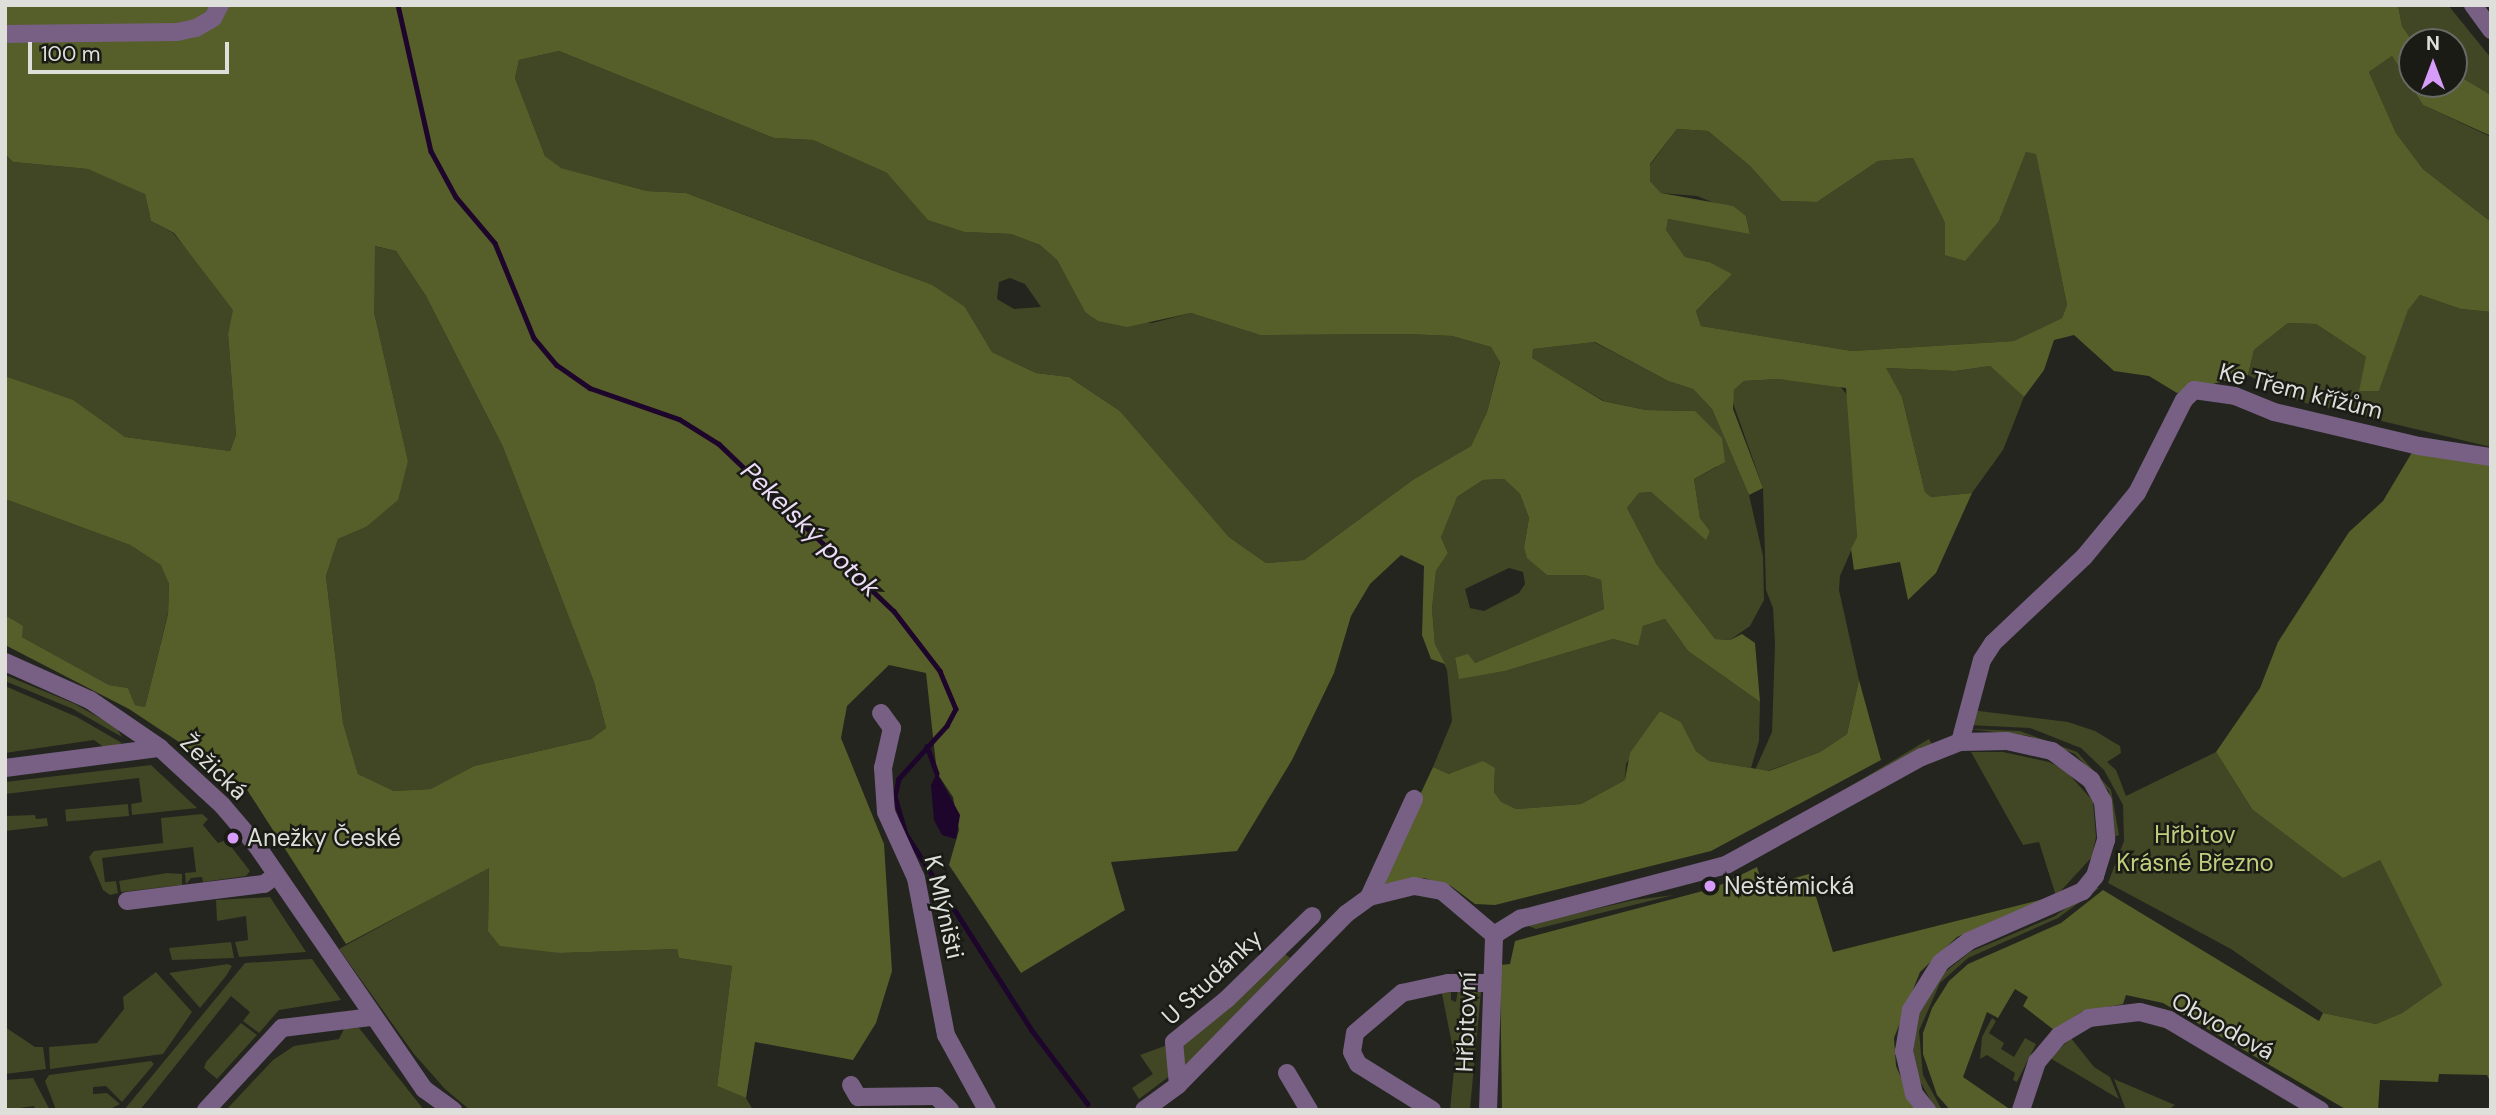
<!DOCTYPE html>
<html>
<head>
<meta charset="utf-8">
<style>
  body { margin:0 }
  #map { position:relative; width:2496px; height:1115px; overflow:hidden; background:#23251e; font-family:"DM Sans",sans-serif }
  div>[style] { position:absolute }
  .green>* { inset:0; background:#414624; transform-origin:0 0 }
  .forest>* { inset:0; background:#565e29 }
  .water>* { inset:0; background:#1e052b }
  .stream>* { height:4.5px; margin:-2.25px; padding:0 2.25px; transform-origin:2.25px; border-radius:2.25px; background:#1e052b }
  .minor>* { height:18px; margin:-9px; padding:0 9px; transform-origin:9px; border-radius:9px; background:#776084 }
  .dots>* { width:19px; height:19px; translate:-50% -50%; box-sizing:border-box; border:4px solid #1a1b15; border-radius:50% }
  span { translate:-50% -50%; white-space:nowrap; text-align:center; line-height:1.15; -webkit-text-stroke:5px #1a1b15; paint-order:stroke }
  .street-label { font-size:24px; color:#dedfdb }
  .park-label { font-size:24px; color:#c1ce7d }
  .poi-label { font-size:24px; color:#dedfdb }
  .left { translate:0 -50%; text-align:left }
  .water-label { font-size:26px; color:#eddcf8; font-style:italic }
  .frame { position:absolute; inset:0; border:7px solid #dedfdb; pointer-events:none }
  .north { position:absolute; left:2398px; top:28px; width:70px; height:70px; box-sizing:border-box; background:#1a1b15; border:2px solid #686964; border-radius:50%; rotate:0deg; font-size:19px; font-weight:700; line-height:28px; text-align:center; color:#dedfdb }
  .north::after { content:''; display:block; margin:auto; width:24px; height:32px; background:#d79bf9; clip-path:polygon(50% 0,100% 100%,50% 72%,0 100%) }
  .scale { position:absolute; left:28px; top:42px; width:201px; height:32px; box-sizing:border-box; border:4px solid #dedfdb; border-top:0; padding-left:9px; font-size:21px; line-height:24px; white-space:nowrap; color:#dedfdb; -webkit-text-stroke:5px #1a1b15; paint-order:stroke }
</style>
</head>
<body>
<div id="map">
  <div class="green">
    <div style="clip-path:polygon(2398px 5px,2448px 5px,2491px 58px,2491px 95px,2454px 73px,2454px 42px,2413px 42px,2402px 26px)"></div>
    <div style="clip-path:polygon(evenodd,559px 51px,774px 138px,813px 140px,887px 173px,965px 232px,1011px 234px,1040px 245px,1057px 260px,1085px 312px,1152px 323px,1191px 313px,1260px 335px,1406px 334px,1452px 336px,1491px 347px,1500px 361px,1487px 412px,1471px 446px,1414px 479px,1304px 560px,1266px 563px,1229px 537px,1120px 411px,1069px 377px,1036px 373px,992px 352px,965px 307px,903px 274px,686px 193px,647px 191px,560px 168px,545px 156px,515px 78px,519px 60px,559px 51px,1010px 278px,1025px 284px,1041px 307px,1014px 309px,997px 299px,999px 282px,1010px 278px)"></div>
    <div style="clip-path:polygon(2392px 56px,2423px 105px,2491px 137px,2491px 222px,2423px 169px,2396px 133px,2369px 72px)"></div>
    <div style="clip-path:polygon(1677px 129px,1708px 131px,1750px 166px,1781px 201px,1817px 202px,1878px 161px,1913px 158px,1945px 223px,1945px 254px,1999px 221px,2026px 152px,2036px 153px,2067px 305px,2062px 318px,2015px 341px,1852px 351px,1701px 326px,1696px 311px,1716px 291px,1709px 262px,1685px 257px,1665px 229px,1668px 219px,1750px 233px,1746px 216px,1697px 196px,1661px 193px,1650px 181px,1650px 165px)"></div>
    <div style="clip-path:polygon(5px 154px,13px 162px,88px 169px,134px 187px,145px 194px,151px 221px,173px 233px,222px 291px,234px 310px,228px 334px,236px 435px,230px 451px,125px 437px,73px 401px,5px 376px)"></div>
    <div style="clip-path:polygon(374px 246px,396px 251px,426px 296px,503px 447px,594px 682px,606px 728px,591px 739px,474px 766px,432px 789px,394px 791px,358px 774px,343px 723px,326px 576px,338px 539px,366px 527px,408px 461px,374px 312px)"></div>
    <div style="clip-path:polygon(2420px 295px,2461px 309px,2491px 312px,2491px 447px,2293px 400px,2248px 375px,2254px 350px,2288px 323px,2316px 324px,2366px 357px,2379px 391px,2408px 309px)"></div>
    <div style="clip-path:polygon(1594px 342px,1668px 381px,1693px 389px,1712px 409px,1749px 495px,1763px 556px,1764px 600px,1750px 626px,1730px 640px,1715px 639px,1696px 618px,1657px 565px,1627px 508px,1639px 493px,1651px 492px,1706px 539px,1710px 531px,1700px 518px,1694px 479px,1717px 467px,1695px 411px,1646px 410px,1604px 401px,1531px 358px,1533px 349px)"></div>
    <div style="clip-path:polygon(1990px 366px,2024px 397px,2003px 450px,1972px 493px,1931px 497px,1925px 492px,1902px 397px,1885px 368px,1955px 371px)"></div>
    <div style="clip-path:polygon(1778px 379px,1838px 384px,1848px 396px,1857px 537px,1840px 576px,1839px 590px,1859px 680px,1847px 734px,1820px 752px,1768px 771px,1755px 770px,1772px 732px,1775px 644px,1773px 608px,1766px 590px,1763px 488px,1732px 400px,1734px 390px,1744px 381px)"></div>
    <div style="clip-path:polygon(evenodd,1504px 479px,1520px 494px,1529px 518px,1524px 547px,1547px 575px,1585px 575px,1601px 580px,1604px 609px,1475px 663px,1455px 658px,1459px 678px,1505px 671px,1613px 639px,1637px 646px,1643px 626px,1665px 619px,1688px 651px,1760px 702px,1759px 741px,1751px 768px,1709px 761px,1696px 751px,1681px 722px,1660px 711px,1626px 764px,1625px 780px,1581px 804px,1516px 809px,1501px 803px,1494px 792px,1495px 768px,1449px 774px,1433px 767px,1452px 721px,1447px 670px,1435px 644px,1432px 609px,1436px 571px,1448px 553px,1441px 537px,1445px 520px,1457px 497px,1483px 480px,1504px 479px,1509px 568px,1523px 572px,1525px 584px,1519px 593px,1484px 611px,1470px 608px,1465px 589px,1509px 568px)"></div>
    <div style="clip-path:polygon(5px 499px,130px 545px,162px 565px,169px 584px,168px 613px,145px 707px,135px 705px,128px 688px,109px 685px,22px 637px,22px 626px,5px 615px)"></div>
    <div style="clip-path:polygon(5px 675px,75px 704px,116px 727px,122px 737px,73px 709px,5px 681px)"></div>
    <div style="clip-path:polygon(5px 686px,77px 717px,122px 743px,106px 749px,94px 740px,5px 753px)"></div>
    <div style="clip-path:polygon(1971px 710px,2068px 722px,2095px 731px,2120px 746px,2121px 753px,2107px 762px,2116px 770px,2126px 796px,2216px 752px,2252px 809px,2380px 860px,2442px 985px,2402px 1013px,2376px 1024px,2323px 1013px,2231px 949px,2108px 883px,2124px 841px,2123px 805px,2104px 770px,2081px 748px,2030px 728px,1968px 725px)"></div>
    <div style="clip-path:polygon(1969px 729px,2020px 731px,2077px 752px,2111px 790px,2119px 835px,2114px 837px,2109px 791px,2075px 754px,2029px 736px)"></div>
    <div style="left:1929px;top:739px;width:6px;height:209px;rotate:59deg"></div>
    <div style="clip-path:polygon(1971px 752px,2003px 752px,2049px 762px,2065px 770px,2093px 801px,2096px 837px,2092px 857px,2056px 896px,2039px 842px,2023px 845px)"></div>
    <div style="clip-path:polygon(151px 765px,197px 808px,132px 815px,131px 804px,142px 802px,139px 778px,5px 794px,5px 782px)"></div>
    <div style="left:128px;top:804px;width:12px;height:63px;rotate:85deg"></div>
    <div style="clip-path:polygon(202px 814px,208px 819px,203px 825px,218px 843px,226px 840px,250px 871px,246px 876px,203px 882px,202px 877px,191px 878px,186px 884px,185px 873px,196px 872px,193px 847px,102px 858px,105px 882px,116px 881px,118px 893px,110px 895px,103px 890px,89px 857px,94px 851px,163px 843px,161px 818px)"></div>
    <div style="clip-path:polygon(35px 815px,36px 819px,47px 818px,48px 826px,5px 831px,5px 816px)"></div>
    <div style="clip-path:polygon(489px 867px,488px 931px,560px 953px,677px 949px,679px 958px,732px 966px,717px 1086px,746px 1098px,753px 1110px,470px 1110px,445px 1089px,414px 1054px,339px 949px)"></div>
    <div style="clip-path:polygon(167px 873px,182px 874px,182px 885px,121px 892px,119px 881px)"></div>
    <div style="clip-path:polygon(2094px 888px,2099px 888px,2058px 918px,1968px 958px,1940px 983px,1919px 1031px,1923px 1075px,1942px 1110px,1936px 1110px,1917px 1076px,1913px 1054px,1917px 1016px,1935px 980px,1970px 952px,2055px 916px)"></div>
    <div style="clip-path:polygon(1674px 895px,1536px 929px,1526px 925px,1634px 900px)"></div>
    <div style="clip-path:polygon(270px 897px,306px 952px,239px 957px,235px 942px,248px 940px,246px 916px,217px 921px,216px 900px)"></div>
    <div style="clip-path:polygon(231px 942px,234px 958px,172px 960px,169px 948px)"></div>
    <div style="clip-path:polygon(1283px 952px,1290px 958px,1183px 1069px,1177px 1044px)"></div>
    <div style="clip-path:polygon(312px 959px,341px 1000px,279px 1010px,259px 1033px,243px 1021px,250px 1012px,231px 996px,140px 1110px,124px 1110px,245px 963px)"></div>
    <div style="clip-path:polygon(228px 964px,232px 966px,226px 976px,200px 1008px,169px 973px)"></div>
    <div style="clip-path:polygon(156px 972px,192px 1012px,163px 1054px,50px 1069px,49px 1047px,97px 1043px,124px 1009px,123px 997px)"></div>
    <div style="clip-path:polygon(1441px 989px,1451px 989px,1451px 1000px,1456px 1002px,1458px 989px,1481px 991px,1470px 1109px,1450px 1110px,1455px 1059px)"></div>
    <div style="clip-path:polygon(1992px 1018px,1996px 1021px,1989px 1033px,2004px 1043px,2001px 1049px,2014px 1057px,2025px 1038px,2036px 1044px,2017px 1082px,2013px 1080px,2015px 1073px,1987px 1055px,1980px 1059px,1982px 1037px)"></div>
    <div style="clip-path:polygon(241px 1023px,257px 1035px,217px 1079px,204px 1068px,206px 1062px)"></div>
    <div style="clip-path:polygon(5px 1027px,35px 1047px,43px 1047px,46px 1069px,5px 1074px)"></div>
    <div style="clip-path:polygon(359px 1028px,424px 1110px,226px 1110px,273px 1060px,294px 1046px,339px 1039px,344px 1029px)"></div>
    <div style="clip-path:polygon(2071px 1038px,2094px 1067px,2110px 1077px,2119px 1099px,2050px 1058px)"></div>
    <div style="clip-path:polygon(1170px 1044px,1171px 1075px,1139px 1099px,1132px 1088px,1153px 1074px,1140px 1055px)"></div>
    <div style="clip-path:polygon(151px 1061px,154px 1064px,122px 1102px,106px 1086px,93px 1087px,93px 1094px,107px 1093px,120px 1104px,108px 1110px,56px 1110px,45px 1081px,49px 1075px)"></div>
    <div style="clip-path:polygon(33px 1078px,50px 1110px,35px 1110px,34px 1106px,5px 1110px,5px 1080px)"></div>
    <div style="clip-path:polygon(2114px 1079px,2175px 1105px,2168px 1110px,2126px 1110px)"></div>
  </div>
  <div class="forest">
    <div style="clip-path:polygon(evenodd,5px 5px,2398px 5px,2402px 26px,2413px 42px,2412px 84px,2454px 84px,2454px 73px,2491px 95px,2491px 136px,2423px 105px,2392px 56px,2369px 72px,2396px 133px,2423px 169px,2491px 222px,2491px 312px,2461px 309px,2420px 295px,2408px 310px,2379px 391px,2359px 391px,2366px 357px,2316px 324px,2288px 323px,2254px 350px,2248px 375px,2177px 393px,2149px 376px,2114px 371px,2074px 335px,2054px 340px,2044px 370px,2024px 397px,1990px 366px,1955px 371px,1886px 368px,1902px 397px,1925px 492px,1931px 497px,1972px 493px,1936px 573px,1908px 600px,1900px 562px,1854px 570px,1851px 549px,1857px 537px,1846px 388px,1778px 379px,1744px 381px,1734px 390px,1733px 409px,1763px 488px,1749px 495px,1712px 409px,1693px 389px,1668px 381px,1595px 342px,1533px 349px,1532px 358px,1603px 401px,1646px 410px,1695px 411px,1722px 438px,1725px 462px,1694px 479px,1700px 518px,1710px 531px,1706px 540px,1651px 492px,1639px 493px,1627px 508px,1657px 565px,1715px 639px,1730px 640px,1742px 634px,1755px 643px,1760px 702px,1688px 651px,1665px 619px,1643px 626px,1638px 646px,1613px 639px,1505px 671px,1459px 679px,1455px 658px,1468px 654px,1475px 663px,1604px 609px,1601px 580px,1585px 575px,1547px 575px,1527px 558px,1524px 547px,1529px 518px,1520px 494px,1504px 479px,1483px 480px,1457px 497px,1441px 537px,1448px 553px,1436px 571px,1432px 609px,1435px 644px,1445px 664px,1431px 659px,1422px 635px,1424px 566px,1401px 555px,1370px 584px,1351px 616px,1334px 673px,1292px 760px,1237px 851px,1111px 862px,1125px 910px,1021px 973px,949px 865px,959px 830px,953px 797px,937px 773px,926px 673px,889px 665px,847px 706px,841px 738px,884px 844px,892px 971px,876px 1023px,853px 1060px,755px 1042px,746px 1098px,717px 1086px,732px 966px,679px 958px,677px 949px,560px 953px,500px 946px,488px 931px,489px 868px,346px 944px,244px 785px,129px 709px,5px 645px,5px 615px,23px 626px,22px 637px,109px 685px,128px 688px,135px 705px,145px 707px,168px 614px,169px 584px,161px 565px,130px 545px,5px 499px,5px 376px,73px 400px,125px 437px,230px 451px,236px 435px,228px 334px,233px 310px,174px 233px,151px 221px,145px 194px,88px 169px,13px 162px,5px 154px,5px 5px,559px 51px,774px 138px,813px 140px,887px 173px,928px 220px,965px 232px,1011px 234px,1040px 245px,1057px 260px,1085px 312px,1098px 321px,1127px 327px,1191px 313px,1260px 335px,1406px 334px,1452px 336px,1491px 347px,1500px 362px,1487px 412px,1471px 446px,1414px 479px,1304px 560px,1266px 563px,1229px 537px,1120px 411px,1069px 377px,1036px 373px,992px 352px,965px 307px,932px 285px,686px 193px,647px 191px,561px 168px,545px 156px,515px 78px,519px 60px,559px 51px,5px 5px,1677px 129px,1708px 131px,1750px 166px,1781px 201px,1817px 202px,1878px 161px,1913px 158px,1945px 223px,1945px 255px,1965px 261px,1999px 221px,2026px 152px,2036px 154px,2067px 305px,2062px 318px,2014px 341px,1852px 351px,1701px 326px,1696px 311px,1732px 274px,1709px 262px,1685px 257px,1666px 230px,1668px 219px,1750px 234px,1746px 216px,1733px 206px,1661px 193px,1650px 181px,1650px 164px,1677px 129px,5px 5px,375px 246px,396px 251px,426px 296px,503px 447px,594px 682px,606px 728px,591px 739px,474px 766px,431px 789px,394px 791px,358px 774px,343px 723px,326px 576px,338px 539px,366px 527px,398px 500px,408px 461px,374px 312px,375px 246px)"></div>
    <div style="clip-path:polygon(2414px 449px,2491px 462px,2491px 1083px,2487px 1075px,2439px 1074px,2438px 1082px,2380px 1080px,2378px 1110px,2347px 1110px,2163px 1003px,2126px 995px,2123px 1004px,2081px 1012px,2054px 1030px,2023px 1006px,2028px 997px,2015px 989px,1998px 1018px,1987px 1012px,1963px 1077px,2011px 1110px,1950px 1110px,1937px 1095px,1923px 1054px,1923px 1033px,1932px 1008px,1949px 981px,1968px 964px,2061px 923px,2103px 890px,2319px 1021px,2323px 1013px,2376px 1024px,2402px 1013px,2442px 985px,2380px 860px,2343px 878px,2252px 809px,2216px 752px,2260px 688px,2278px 642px,2349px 532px,2383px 501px)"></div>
    <div style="clip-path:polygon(1859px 680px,1881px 760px,1711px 851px,1495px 905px,1475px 904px,1451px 886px,1424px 878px,1378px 885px,1433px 767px,1449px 774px,1483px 761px,1495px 768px,1494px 792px,1501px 802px,1516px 809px,1581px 804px,1625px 780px,1630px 753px,1660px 711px,1681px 722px,1696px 751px,1709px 761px,1769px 771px,1820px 752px,1847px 734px)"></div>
    <div style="clip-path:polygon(1757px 867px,1763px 887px,1809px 874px,1833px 952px,2056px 896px,1957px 937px,1920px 972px,1894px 1038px,1896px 1066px,1915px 1110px,1502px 1110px,1500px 965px,1510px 964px,1515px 941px,1714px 888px)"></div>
  </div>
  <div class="water">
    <div style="clip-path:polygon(937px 773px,960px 815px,956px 839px,942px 835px,934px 820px,931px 785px)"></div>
  </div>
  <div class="stream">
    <div style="left:398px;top:5px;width:150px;rotate:77.3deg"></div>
    <div style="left:431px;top:151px;width:52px;rotate:61.5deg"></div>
    <div style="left:456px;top:197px;width:60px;rotate:49.7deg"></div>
    <div style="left:495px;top:243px;width:103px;rotate:67.7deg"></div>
    <div style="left:534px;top:338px;width:35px;rotate:50deg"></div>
    <div style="left:557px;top:365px;width:40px;rotate:34.9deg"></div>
    <div style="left:590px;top:388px;width:94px;rotate:19.2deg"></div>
    <div style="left:679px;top:419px;width:47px;rotate:32deg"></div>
    <div style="left:719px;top:444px;width:242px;rotate:43.7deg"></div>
    <div style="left:894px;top:611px;width:76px;rotate:52.5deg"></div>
    <div style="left:940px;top:671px;width:41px;rotate:67.2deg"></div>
    <div style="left:956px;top:709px;width:19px;rotate:118deg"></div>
    <div style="left:947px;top:726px;width:72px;rotate:132.2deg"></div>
    <div style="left:899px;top:779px;width:17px;rotate:103deg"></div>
    <div style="left:895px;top:796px;width:40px;rotate:74deg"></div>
    <div style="left:906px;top:834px;width:232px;rotate:57.3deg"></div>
    <div style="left:1031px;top:1029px;width:94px;rotate:52.8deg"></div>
    <div style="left:927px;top:746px;width:29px;rotate:70deg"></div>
  </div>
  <div class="minor">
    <div style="left:2473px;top:5px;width:31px;rotate:54deg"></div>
    <div style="left:5px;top:34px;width:172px;rotate:-0.7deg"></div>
    <div style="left:177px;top:32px;width:19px;rotate:-12deg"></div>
    <div style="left:196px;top:28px;width:20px;rotate:-30deg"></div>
    <div style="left:213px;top:18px;width:15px;rotate:-62deg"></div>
    <div style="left:5px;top:662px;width:93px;rotate:24.1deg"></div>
    <div style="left:90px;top:700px;width:85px;rotate:34.4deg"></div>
    <div style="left:160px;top:748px;width:84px;rotate:42.6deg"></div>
    <div style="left:222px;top:805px;width:54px;rotate:49.5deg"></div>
    <div style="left:257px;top:846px;width:295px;rotate:55.5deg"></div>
    <div style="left:424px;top:1089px;width:36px;rotate:36deg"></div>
    <div style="left:881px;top:713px;width:19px;rotate:54deg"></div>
    <div style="left:892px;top:728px;width:41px;rotate:102.7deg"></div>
    <div style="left:883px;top:768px;width:44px;rotate:86.1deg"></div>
    <div style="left:886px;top:812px;width:72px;rotate:65.6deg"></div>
    <div style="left:916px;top:878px;width:160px;rotate:79.2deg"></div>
    <div style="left:946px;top:1035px;width:85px;rotate:61.3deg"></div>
    <div style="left:1960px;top:742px;width:85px;rotate:-75deg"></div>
    <div style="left:1982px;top:660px;width:20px;rotate:-57deg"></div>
    <div style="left:1993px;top:643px;width:125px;rotate:-43.4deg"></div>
    <div style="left:2084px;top:557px;width:83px;rotate:-50.4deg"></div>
    <div style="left:2137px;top:493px;width:104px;rotate:-63.2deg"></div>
    <div style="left:2184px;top:400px;width:14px;rotate:-45deg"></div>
    <div style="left:2194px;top:390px;width:41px;rotate:8.3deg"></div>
    <div style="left:2235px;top:396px;width:42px;rotate:22.3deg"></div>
    <div style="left:2274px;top:412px;width:149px;rotate:13.2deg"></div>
    <div style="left:2419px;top:446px;width:73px;rotate:8.7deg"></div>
    <div style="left:5px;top:768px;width:156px;rotate:-7.4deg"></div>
    <div style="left:1369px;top:897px;width:108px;rotate:-65.3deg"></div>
    <div style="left:127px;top:901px;width:138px;rotate:-7.1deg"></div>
    <div style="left:264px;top:884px;width:14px;rotate:-36deg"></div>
    <div style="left:1494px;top:935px;width:31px;rotate:-32deg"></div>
    <div style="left:1520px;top:919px;width:213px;rotate:-14.7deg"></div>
    <div style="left:1726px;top:865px;width:224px;rotate:-28.9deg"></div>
    <div style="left:1922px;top:757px;width:41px;rotate:-21.5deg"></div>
    <div style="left:1960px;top:742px;width:47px;rotate:-1.2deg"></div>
    <div style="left:2007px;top:741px;width:46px;rotate:12.5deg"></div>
    <div style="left:2052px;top:751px;width:49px;rotate:36.6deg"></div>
    <div style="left:2091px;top:780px;width:25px;rotate:61deg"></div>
    <div style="left:2103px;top:802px;width:38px;rotate:85deg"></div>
    <div style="left:2106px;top:840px;width:38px;rotate:107deg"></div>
    <div style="left:2095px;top:876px;width:19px;rotate:129deg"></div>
    <div style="left:2083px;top:891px;width:124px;rotate:156.3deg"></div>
    <div style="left:1969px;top:941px;width:35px;rotate:143deg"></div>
    <div style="left:1941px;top:962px;width:57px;rotate:122deg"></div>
    <div style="left:1911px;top:1010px;width:42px;rotate:99.7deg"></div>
    <div style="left:1904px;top:1051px;width:44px;rotate:76.9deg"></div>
    <div style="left:1914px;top:1094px;width:21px;rotate:51deg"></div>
    <div style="left:1287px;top:1073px;width:43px;rotate:59.3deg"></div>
    <div style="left:851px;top:1085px;width:14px;rotate:60deg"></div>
    <div style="left:858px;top:1097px;width:78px;rotate:-0.7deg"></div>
    <div style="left:936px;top:1096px;width:20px;rotate:45deg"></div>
    <div style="left:1178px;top:1085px;width:43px;rotate:-95.3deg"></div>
    <div style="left:1174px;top:1042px;width:68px;rotate:-39.1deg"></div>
    <div style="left:1227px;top:999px;width:119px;rotate:-44.3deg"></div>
    <div style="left:206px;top:1110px;width:112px;rotate:-47.2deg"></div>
    <div style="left:282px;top:1028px;width:91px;rotate:-7deg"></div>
    <div style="left:1144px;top:1110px;width:42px;rotate:-36.3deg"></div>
    <div style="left:1178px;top:1085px;width:240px;rotate:-45.5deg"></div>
    <div style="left:1346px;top:914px;width:29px;rotate:-36deg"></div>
    <div style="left:1369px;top:897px;width:46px;rotate:-13.7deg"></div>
    <div style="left:1414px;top:886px;width:28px;rotate:10deg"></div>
    <div style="left:1442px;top:891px;width:68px;rotate:40.2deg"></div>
    <div style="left:1432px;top:1110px;width:87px;rotate:-148.1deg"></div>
    <div style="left:1358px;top:1064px;width:13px;rotate:-117deg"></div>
    <div style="left:1352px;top:1052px;width:19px;rotate:-81deg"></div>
    <div style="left:1355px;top:1033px;width:62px;rotate:-40.4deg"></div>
    <div style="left:1402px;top:993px;width:47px;rotate:-12.3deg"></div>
    <div style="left:1448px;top:983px;width:44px"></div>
    <div style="left:1488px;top:1110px;width:175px;rotate:-88deg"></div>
    <div style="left:2021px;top:1110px;width:51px;rotate:-71.6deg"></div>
    <div style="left:2037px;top:1062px;width:34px;rotate:-50deg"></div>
    <div style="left:2059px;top:1036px;width:35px;rotate:-31deg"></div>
    <div style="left:2089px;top:1018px;width:51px;rotate:-6.7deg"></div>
    <div style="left:2140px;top:1012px;width:30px;rotate:15deg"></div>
    <div style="left:2169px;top:1020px;width:176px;rotate:30.8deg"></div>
  </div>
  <div class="dots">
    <div style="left:233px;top:838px;background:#d79bf9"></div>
    <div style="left:1710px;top:886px;background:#d79bf9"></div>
  </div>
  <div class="street-label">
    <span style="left:2301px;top:391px;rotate:14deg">Ke Třem křížům</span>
    <span style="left:214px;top:767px;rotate:44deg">Žežická</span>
    <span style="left:944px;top:907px;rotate:77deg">K Mlýništi</span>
    <span style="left:1212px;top:977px;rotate:-43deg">U Studánky</span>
    <span style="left:1466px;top:1022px;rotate:-88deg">Hřbitovní</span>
    <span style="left:2223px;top:1026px;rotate:29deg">Obvodová</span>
  </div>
  <div class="park-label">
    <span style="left:2195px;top:849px">Hřbitov<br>Krásné Březno</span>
  </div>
  <div class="poi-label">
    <span class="left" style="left:247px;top:838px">Anežky České</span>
    <span class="left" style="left:1724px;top:886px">Neštěmická</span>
  </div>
  <div class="water-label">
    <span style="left:810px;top:530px;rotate:44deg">Pekelský potok</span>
  </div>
  <div class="frame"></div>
  <div class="north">N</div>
  <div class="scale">100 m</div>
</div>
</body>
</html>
